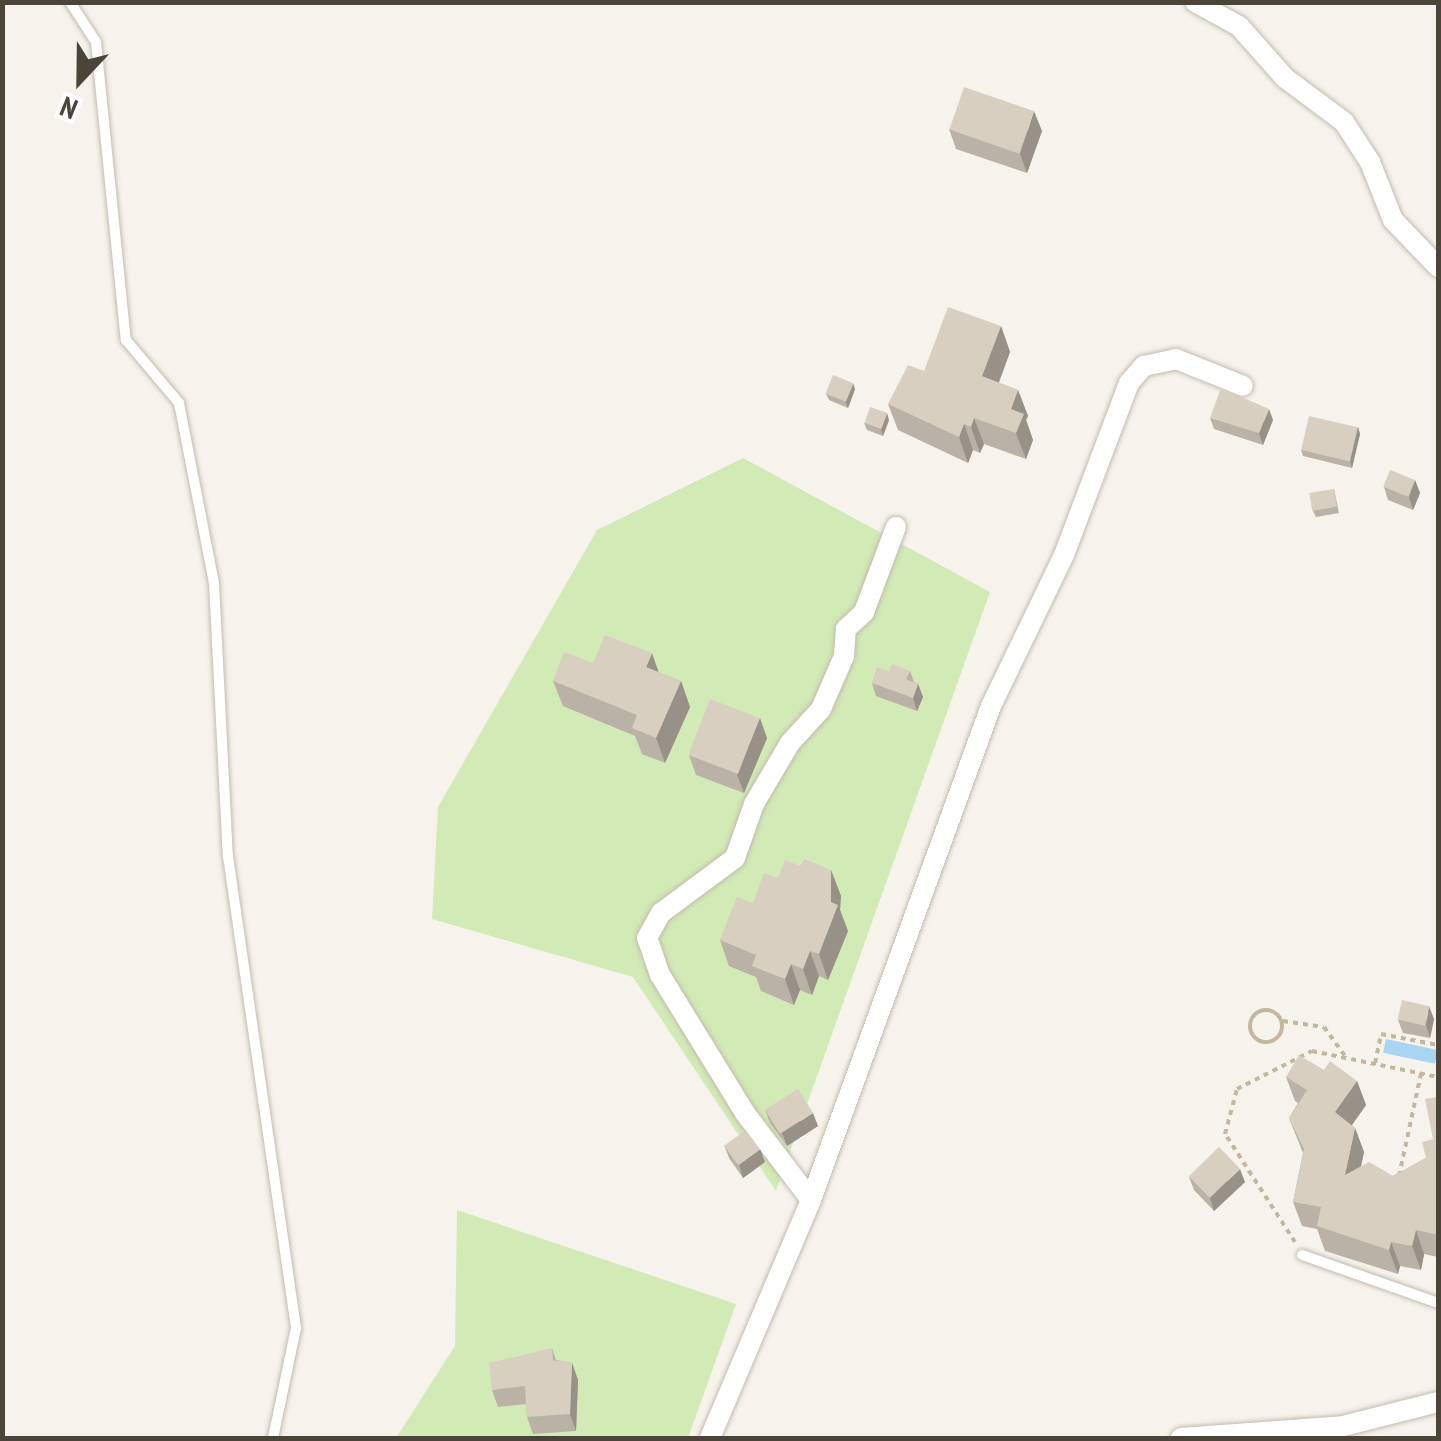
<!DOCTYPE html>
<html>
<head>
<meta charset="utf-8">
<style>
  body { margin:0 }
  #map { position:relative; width:1441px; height:1441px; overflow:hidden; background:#f6f3ec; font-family:"PT Sans Narrow",sans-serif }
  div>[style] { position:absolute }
  .green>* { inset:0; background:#d2eab5 }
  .water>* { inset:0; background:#a9d4f2; transform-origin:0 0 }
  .path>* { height:4px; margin-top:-2px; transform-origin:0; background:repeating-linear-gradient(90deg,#c4b79f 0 5px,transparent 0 10px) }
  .path>.ring { margin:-2px; padding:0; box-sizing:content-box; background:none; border:4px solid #c4b79f; border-radius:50% }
  .roads { filter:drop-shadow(0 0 2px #c2bbae) drop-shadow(0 0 2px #c2bbae) }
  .lane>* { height:10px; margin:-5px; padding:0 5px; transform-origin:5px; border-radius:5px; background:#fff }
  .street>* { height:20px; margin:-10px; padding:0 10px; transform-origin:10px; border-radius:10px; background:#fff }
  .wall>* { inset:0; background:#bab2a6 }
  .shaded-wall>* { inset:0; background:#979187 }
  .building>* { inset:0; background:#d8cfc1; transform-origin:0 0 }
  span { translate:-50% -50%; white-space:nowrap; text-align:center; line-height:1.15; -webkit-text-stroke:8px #fff; paint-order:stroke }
  .frame { position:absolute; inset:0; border:5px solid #4b4439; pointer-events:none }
  .north { position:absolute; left:30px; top:30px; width:100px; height:100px; -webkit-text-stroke:8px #fff; paint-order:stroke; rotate:202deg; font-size:28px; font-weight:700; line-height:40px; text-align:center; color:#4b4439 }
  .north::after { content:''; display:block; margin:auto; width:35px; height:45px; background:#4b4439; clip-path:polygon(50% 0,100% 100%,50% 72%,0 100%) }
</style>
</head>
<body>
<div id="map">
  <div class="green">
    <div style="clip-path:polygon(743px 458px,990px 592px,776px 1191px,633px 977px,432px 919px,438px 807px,597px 530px)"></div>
    <div style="clip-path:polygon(457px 1210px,736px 1304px,688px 1438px,396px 1438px,455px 1346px)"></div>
  </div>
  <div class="water">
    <div style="left:1386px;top:1039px;width:53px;height:14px;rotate:12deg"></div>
  </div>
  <div class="path">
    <div class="ring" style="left:1250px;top:1010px;width:28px;height:28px"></div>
    <div style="left:1283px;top:1021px;width:41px;rotate:8.3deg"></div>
    <div style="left:1324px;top:1027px;width:37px;rotate:54deg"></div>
    <div style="left:1375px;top:1063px;width:30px;rotate:-78deg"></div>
    <div style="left:1381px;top:1034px;width:58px;rotate:10.9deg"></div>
    <div style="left:1399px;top:1176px;width:105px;rotate:-77.9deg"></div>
    <div style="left:1295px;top:1242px;width:129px;rotate:-122.9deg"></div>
    <div style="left:1225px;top:1134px;width:47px;rotate:-75.1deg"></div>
    <div style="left:1237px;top:1089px;width:84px;rotate:-26.9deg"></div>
    <div style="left:1312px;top:1051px;width:129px;rotate:11.7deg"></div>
  </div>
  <div class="roads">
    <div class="lane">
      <div style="left:70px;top:2px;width:48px;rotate:57deg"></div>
      <div style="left:96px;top:42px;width:300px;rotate:84.3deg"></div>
      <div style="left:126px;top:340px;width:82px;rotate:49.9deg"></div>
      <div style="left:179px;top:403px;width:183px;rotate:79deg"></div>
      <div style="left:214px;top:583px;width:273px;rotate:87.1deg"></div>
      <div style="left:228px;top:856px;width:477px;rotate:81.8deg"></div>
      <div style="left:296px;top:1328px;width:112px;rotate:101.8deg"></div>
      <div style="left:1302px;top:1255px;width:144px;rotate:19.4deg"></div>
    </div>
    <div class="street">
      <div style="left:1195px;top:2px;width:50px;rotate:28.6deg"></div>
      <div style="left:1239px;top:26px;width:69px;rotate:48.5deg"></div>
      <div style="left:1285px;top:78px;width:74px;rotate:36.7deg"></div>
      <div style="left:1344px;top:122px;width:48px;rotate:57deg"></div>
      <div style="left:1370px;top:162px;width:62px;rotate:68.4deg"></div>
      <div style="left:1393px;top:220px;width:65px;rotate:46.2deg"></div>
      <div style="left:811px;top:1200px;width:109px;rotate:-127.2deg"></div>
      <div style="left:745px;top:1113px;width:162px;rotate:-121.6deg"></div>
      <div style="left:660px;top:975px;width:39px;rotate:-109deg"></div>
      <div style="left:647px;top:938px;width:29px;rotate:-61deg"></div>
      <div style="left:661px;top:913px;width:92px;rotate:-36.6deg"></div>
      <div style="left:735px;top:858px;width:57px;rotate:-70.6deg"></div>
      <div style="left:754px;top:804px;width:71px;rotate:-59.5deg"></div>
      <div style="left:790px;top:743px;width:46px;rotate:-47.6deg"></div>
      <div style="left:821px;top:709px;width:58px;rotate:-66.5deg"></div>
      <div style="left:844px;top:656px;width:27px;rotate:-86deg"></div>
      <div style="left:846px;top:629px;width:25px;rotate:-43deg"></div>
      <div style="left:864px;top:612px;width:91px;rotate:-69.4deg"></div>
      <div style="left:710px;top:1438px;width:259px;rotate:-67deg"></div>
      <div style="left:811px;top:1200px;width:526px;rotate:-69.98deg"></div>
      <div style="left:991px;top:706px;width:168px;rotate:-64.2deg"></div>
      <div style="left:1064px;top:555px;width:184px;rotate:-69.3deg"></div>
      <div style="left:1129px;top:383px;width:23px;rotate:-49deg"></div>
      <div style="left:1144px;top:366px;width:33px;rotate:-12deg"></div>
      <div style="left:1176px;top:359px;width:72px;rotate:21.9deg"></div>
      <div style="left:1181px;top:1438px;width:162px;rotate:-4.2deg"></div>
      <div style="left:1343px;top:1426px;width:98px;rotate:-14.2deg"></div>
    </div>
  </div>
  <div class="wall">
    <div style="clip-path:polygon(949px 129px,1042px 131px,1027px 173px,956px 149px)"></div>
    <div style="clip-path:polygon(1001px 326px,1010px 352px,999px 383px,1018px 390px,1028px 416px,1026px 420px,1033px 440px,1026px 459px,984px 444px,980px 453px,973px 450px,968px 463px,898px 430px,888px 404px,924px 371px)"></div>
    <div style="clip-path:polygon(855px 389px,848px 408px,829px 400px,826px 394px)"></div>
    <div style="clip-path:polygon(1210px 418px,1273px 420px,1263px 445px,1214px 429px)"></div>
    <div style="clip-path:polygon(889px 420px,883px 436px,867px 430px,864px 423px)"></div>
    <div style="clip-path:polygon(1358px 427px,1360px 434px,1352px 468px,1303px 456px,1301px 450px)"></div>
    <div style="clip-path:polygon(1415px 480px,1420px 493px,1413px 510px,1388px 500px,1384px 487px)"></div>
    <div style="clip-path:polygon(1334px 489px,1339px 513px,1316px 517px,1313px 511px)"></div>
    <div style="clip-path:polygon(593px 663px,658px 672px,681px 681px,690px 707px,665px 763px,642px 754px,635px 736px,563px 706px,553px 681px)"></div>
    <div style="clip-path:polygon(889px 671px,910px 671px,914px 682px,918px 684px,923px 697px,917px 711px,876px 696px,872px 683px)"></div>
    <div style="clip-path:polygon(767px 738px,744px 793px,696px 775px,689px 755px)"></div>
    <div style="clip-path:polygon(800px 866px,831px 870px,841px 896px,840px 910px,848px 931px,828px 980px,819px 976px,812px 995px,800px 990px,794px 1005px,761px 991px,756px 977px,729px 966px,720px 940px,753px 903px,778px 878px)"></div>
    <div style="clip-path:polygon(1434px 1019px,1430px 1038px,1403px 1033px,1398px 1020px)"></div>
    <div style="clip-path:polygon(1324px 1070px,1357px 1081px,1366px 1105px,1352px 1125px,1355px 1128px,1364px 1152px,1361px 1166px,1393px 1176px,1426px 1158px,1433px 1139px,1438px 1097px,1438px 1257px,1424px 1254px,1421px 1270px,1400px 1266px,1398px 1274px,1325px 1251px,1317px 1229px,1302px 1226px,1293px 1202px,1303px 1153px,1289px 1118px,1298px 1103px,1295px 1101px,1286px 1077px)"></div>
    <div style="clip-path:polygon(765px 1110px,818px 1126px,787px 1146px,770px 1123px)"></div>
    <div style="clip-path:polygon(724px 1145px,765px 1162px,743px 1178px,729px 1158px)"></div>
    <div style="clip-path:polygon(1189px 1177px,1245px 1182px,1214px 1211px,1194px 1190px)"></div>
    <div style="clip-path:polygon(552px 1348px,556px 1360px,572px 1363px,578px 1380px,576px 1431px,533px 1434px,527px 1417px,526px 1404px,498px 1407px,492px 1390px)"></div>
  </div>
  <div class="shaded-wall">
    <div style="clip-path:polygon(1034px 111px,1042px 131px,1027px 173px,1020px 154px)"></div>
    <div style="clip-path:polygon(1001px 326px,1010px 352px,991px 402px,982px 376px)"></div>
    <div style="clip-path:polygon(853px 383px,855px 389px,848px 408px,845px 401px)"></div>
    <div style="clip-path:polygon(1018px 390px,1028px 416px,1026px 420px,1033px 440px,1026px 459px,1016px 433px,1011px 409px)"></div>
    <div style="clip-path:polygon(1269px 409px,1273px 420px,1263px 445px,1259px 433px)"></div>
    <div style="clip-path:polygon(887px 413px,889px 420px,883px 436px,881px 429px)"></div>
    <div style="clip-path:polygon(974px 418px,984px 444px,980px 453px,971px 427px)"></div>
    <div style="clip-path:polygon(964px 424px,973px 450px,968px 463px,959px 437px)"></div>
    <div style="clip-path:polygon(1358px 427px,1360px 434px,1352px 468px,1350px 461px)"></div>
    <div style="clip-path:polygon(1415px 480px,1420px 493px,1413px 510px,1409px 497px)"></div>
    <div style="clip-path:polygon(652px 653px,661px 679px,646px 667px)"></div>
    <div style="clip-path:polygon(681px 681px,690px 707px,665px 763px,656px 738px)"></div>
    <div style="clip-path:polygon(918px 684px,923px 697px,917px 711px,913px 698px)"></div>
    <div style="clip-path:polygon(760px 718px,767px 738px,744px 793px,737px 774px)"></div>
    <div style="clip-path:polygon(831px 870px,841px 896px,840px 910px,848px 931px,828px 980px,819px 954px,831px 902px)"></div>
    <div style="clip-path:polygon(810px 951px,819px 976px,812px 995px,803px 969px)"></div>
    <div style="clip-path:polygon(791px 964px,800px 990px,794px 1005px,785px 979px)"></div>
    <div style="clip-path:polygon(1429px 1006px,1434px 1019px,1430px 1038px,1426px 1025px)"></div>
    <div style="clip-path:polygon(1357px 1081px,1366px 1105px,1344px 1136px,1335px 1112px)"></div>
    <div style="clip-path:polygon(813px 1113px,818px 1126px,787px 1146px,782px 1133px)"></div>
    <div style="clip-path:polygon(1355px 1128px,1364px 1152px,1354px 1199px,1345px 1175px)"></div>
    <div style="clip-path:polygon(760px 1149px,765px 1162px,743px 1178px,739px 1165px)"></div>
    <div style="clip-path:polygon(1240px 1169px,1245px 1182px,1214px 1211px,1210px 1198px)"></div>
    <div style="clip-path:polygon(1416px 1230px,1424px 1254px,1421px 1270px,1412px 1246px)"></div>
    <div style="clip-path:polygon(1391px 1242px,1400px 1266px,1398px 1274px,1389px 1250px)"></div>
    <div style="clip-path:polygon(572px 1363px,578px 1380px,576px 1431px,570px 1414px)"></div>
  </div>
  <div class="building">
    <div style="left:964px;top:87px;width:74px;height:45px;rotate:19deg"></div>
    <div style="clip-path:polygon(948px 307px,1001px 326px,982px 376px,1018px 390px,1011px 409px,1024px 414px,1016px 433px,974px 418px,971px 427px,964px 424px,959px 437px,888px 404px,908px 365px,924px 371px)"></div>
    <div style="left:833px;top:375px;width:22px;height:20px;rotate:22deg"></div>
    <div style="clip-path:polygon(1221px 388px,1269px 409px,1259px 433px,1210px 418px)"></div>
    <div style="left:870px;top:407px;width:18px;height:17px;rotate:19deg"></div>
    <div style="left:1309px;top:416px;width:50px;height:35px;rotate:13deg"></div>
    <div style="left:1390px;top:470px;width:27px;height:18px;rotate:22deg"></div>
    <div style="left:1334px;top:489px;width:18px;height:25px;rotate:81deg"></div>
    <div style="clip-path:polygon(605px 635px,652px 653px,646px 667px,681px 681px,656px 738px,632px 728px,637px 715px,553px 681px,564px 652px,593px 663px)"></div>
    <div style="clip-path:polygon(892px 664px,910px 671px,906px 679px,918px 684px,913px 698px,872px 683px,877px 667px,889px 671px)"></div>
    <div style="left:710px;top:699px;width:53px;height:60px;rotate:21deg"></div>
    <div style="clip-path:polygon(804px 859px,831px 870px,831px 902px,838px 905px,819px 954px,810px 951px,803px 969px,791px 964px,785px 979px,752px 966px,756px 955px,720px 940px,737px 897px,753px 903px,764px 873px,778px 878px,785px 860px,800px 866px)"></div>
    <div style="left:1402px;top:1000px;width:28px;height:20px;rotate:13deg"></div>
    <div style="clip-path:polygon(1299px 1055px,1324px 1070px,1330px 1061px,1357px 1081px,1335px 1112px,1355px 1128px,1345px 1175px,1369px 1162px,1393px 1176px,1426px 1158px,1422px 1142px,1433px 1139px,1425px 1099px,1438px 1097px,1438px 1235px,1416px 1230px,1412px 1246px,1391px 1242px,1389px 1250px,1317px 1226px,1321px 1207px,1293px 1202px,1304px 1149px,1289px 1118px,1307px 1090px,1286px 1077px)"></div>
    <div style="left:798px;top:1089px;width:28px;height:39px;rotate:58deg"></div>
    <div style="left:746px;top:1130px;width:24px;height:27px;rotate:54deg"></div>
    <div style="left:1219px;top:1147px;width:30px;height:42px;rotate:46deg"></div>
    <div style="clip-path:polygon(552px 1348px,553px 1360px,572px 1363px,570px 1414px,527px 1417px,525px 1386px,492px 1390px,489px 1363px)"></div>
  </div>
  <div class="frame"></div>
  <div class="north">N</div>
</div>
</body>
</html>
